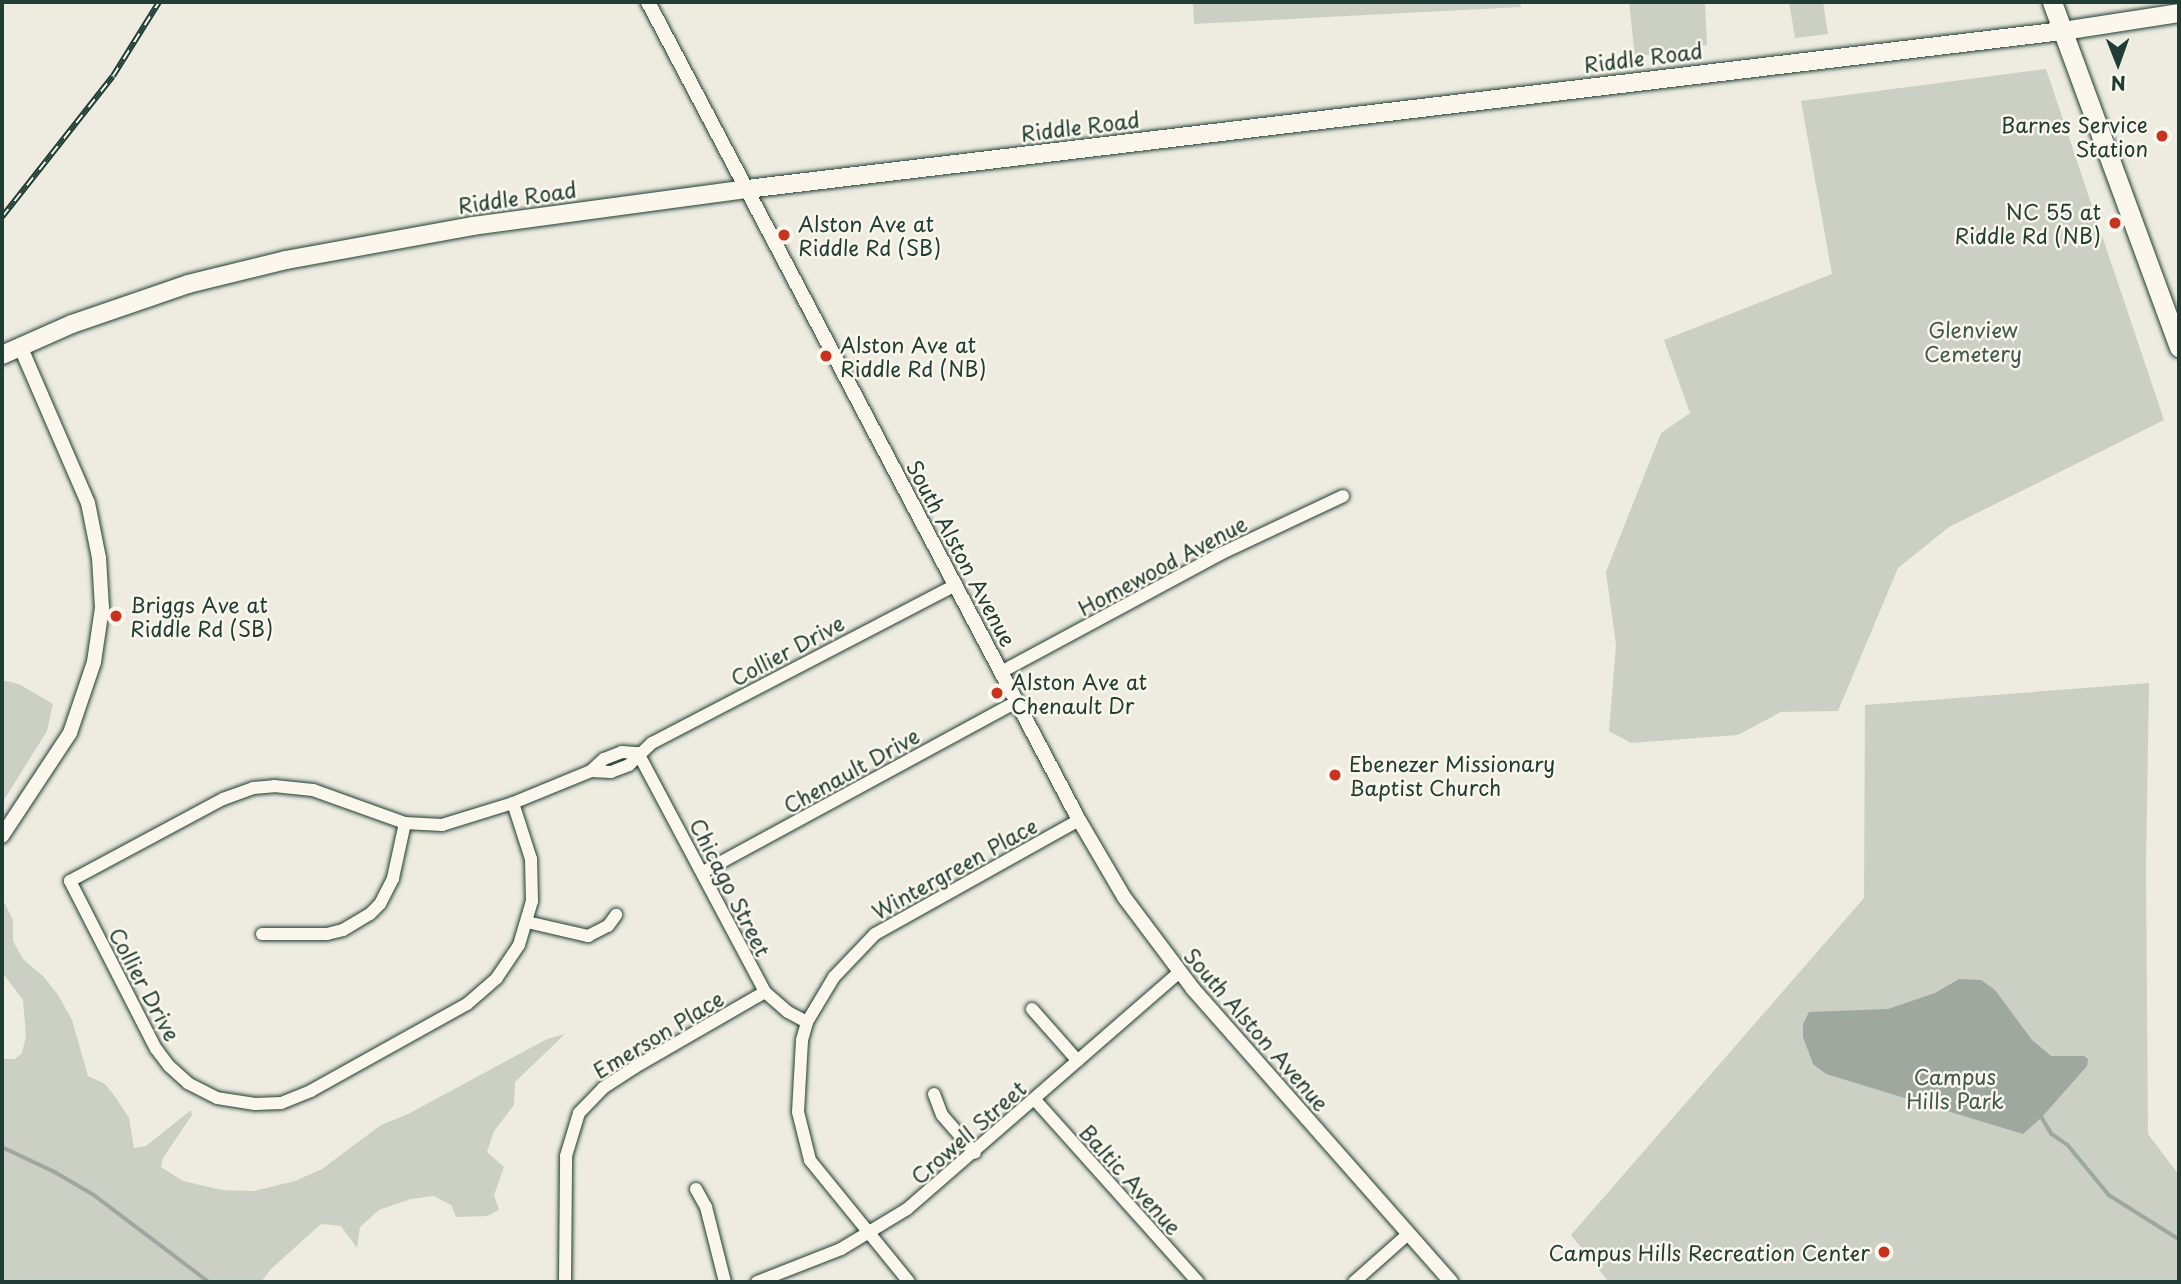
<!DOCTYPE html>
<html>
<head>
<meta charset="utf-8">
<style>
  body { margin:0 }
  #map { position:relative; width:2181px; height:1284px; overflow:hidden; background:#eeece1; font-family:"Playpen Sans",sans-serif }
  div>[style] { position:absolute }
  .green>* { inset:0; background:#cbcfc4 }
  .water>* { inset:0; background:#9fa89f }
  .stream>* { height:3.5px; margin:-1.75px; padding:0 1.75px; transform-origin:1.75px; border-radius:1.75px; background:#9fa89f }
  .roads { filter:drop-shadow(0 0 2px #1f3d34) drop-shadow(0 0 2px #1f3d34) }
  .minor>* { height:12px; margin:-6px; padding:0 6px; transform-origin:6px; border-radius:6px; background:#fbf7ec }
  .tertiary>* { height:14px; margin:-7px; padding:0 7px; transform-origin:7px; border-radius:7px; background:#fbf7ec }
  .secondary>* { height:18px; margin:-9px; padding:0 9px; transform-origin:9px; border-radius:9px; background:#fbf7ec }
  .primary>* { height:19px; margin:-9.5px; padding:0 9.5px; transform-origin:9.5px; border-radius:9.5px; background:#fbf7ec }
  .rail>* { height:6px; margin-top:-3px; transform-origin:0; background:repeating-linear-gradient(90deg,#fbf7ec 0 10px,#1f3d34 0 20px); box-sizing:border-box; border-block:2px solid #1f3d34 }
  .dots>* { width:19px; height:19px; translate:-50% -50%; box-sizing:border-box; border:4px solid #fbf7ec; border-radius:50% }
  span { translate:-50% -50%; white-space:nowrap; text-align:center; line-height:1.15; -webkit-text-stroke:5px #fbf7ec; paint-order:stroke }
  .street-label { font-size:21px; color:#1f3d34 }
  .poi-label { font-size:21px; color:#1f3d34 }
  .right { translate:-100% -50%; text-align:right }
  .left { translate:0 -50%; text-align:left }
  .park-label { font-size:21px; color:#415a51 }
  .frame { position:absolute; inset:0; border:4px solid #1f3d34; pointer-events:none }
  .north { position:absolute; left:2083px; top:28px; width:70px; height:70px; -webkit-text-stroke:5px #fbf7ec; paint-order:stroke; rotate:179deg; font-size:19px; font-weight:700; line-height:28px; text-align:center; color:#1f3d34 }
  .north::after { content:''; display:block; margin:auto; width:24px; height:32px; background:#1f3d34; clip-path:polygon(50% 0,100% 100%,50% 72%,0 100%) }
</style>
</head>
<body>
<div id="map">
  <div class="green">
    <div style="clip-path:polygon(1193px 2px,1520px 2px,1521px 7px,1194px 24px)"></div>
    <div style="clip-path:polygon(1629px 2px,1705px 2px,1707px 45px,1635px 57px)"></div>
    <div style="clip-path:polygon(1789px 2px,1823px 2px,1828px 34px,1795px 38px)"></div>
    <div style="clip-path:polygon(2046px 69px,2164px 420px,1949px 527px,1898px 568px,1838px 711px,1781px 712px,1738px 735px,1631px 743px,1609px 731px,1616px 645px,1606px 572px,1661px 433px,1690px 413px,1664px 340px,1832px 274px,1801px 101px)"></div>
    <div style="clip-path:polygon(2px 680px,19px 684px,53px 704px,47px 731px,2px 803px)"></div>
    <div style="clip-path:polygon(2149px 683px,2146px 867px,2148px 1134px,2179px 1175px,2179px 1282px,1609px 1282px,1571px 1235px,1864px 898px,1865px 705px)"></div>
    <div style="clip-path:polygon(2px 898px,13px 920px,13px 941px,23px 959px,44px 977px,58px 995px,72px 1020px,88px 1076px,105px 1084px,116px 1098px,129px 1118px,134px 1148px,146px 1146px,191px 1110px,192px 1115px,163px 1158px,161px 1167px,183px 1181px,222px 1190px,254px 1191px,295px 1181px,322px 1169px,381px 1125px,408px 1114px,547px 1039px,565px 1034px,515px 1082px,514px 1105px,494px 1131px,487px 1152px,504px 1167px,494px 1195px,499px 1210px,487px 1216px,456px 1217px,451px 1205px,434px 1196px,411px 1199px,379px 1210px,360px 1227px,357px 1248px,341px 1226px,321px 1224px,271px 1269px,261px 1282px,2px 1282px,2px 1059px,15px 1059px,22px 1053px,26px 1036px,23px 1000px,2px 972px)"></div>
  </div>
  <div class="water">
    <div style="clip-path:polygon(1959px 979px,1981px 980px,1995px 990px,2032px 1040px,2051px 1056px,2084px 1056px,2088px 1059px,2087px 1066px,2042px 1117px,2023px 1134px,1826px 1074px,1813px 1064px,1803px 1037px,1803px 1024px,1809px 1012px,1888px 1009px,1935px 993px)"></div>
  </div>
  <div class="stream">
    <div style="left:2041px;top:1116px;width:21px;rotate:59deg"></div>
    <div style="left:2052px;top:1134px;width:19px;rotate:35deg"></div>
    <div style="left:2068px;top:1145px;width:65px;rotate:50.6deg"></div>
    <div style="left:2109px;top:1195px;width:83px;rotate:32.2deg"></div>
    <div style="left:2px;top:1147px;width:59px;rotate:25.3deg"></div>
    <div style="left:55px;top:1172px;width:45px;rotate:30.5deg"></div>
    <div style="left:94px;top:1195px;width:144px;rotate:37.1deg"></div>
  </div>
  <div class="roads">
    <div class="minor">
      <div style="left:1001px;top:672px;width:249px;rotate:-28.3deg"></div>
      <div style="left:1220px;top:554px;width:136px;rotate:-25.2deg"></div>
      <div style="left:638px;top:753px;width:271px;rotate:62deg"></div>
      <div style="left:765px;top:992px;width:30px;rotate:41deg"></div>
      <div style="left:788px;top:1012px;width:21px;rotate:28deg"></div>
      <div style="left:591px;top:771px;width:20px;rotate:3deg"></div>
      <div style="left:611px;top:772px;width:19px;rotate:-21deg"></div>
      <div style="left:629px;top:765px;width:32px;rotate:-44deg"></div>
      <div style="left:652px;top:743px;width:343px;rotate:-27.5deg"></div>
      <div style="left:513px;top:803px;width:59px;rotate:72.2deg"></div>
      <div style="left:531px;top:859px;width:42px;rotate:88.6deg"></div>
      <div style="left:532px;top:901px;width:46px;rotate:106.5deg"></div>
      <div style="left:519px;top:945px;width:40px;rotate:124deg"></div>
      <div style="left:497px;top:978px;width:40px;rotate:139deg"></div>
      <div style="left:467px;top:1004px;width:179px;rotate:150.9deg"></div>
      <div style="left:311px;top:1091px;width:32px;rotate:158deg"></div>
      <div style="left:281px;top:1103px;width:26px;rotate:178deg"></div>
      <div style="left:255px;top:1104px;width:38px;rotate:-171deg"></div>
      <div style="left:217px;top:1098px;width:33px;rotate:-153deg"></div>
      <div style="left:188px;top:1083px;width:25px;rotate:-138deg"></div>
      <div style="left:169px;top:1066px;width:21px;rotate:-127deg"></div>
      <div style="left:156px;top:1049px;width:189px;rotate:-117.1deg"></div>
      <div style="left:70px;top:881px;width:174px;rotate:-28.2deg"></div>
      <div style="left:223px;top:799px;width:32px;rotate:-20deg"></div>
      <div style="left:253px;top:788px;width:21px;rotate:-5deg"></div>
      <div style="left:274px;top:786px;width:39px;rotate:6deg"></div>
      <div style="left:313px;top:790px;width:98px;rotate:19.7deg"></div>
      <div style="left:405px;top:823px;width:37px;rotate:3deg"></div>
      <div style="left:442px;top:825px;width:74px;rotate:-17.2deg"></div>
      <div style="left:513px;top:803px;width:84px;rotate:-22.3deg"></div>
      <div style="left:591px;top:771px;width:18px;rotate:-43deg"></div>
      <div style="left:604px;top:759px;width:19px;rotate:-21deg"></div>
      <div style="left:622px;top:752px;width:16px;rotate:4deg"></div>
      <div style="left:703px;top:872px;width:356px;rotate:-28.5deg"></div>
      <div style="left:527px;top:922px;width:63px;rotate:12.9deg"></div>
      <div style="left:588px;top:936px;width:22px;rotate:-27deg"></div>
      <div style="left:608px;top:926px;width:14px;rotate:-54deg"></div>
      <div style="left:262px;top:934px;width:65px"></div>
      <div style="left:327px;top:934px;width:16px;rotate:-14deg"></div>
      <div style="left:343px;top:930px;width:31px;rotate:-31deg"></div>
      <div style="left:370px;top:914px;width:14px;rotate:-45deg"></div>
      <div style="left:380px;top:904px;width:29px;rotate:-63deg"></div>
      <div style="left:393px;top:878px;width:56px;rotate:-77.7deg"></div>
      <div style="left:1032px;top:1009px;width:69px;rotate:48.5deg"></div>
      <div style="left:934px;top:1094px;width:22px;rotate:69deg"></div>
      <div style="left:942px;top:1115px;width:50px;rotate:49deg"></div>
      <div style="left:1036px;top:1101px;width:243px;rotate:48.2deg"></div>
      <div style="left:696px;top:1189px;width:21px;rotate:61deg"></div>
      <div style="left:706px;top:1207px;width:77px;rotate:75.8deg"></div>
      <div style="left:565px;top:1282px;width:126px;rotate:-89.5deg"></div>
      <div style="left:566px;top:1156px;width:45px;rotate:-73.2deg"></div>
      <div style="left:579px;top:1113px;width:35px;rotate:-46deg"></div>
      <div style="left:603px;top:1088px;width:38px;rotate:-33deg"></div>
      <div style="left:635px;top:1067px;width:150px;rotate:-30deg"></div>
      <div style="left:757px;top:1282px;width:90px;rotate:-21.4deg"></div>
      <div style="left:841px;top:1249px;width:77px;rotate:-31.2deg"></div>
      <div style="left:907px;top:1209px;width:362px;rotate:-41deg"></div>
      <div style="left:909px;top:1282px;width:157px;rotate:-129.1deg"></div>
      <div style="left:810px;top:1160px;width:49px;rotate:-104deg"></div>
      <div style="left:798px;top:1112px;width:72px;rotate:-86.8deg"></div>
      <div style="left:802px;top:1040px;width:19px;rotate:-74deg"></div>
      <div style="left:807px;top:1022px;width:52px;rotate:-59deg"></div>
      <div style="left:834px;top:977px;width:59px;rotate:-46.4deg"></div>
      <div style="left:875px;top:934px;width:234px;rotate:-29.2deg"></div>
      <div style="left:1354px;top:1282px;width:71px;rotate:-41.6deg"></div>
    </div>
    <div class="tertiary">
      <div style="left:648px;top:2px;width:925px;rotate:62.22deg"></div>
      <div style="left:1079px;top:820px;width:89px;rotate:59.7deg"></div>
      <div style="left:1124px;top:897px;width:115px;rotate:53.1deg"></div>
      <div style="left:1193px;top:989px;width:390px;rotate:48.6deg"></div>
      <div style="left:2px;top:836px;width:123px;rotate:-56.6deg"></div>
      <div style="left:70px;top:733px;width:75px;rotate:-71.3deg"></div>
      <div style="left:94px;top:662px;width:55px;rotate:-81.6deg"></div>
      <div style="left:102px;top:608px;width:50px;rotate:-93.4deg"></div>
      <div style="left:99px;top:558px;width:56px;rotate:-101.3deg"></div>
      <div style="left:88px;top:503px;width:171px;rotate:-113.4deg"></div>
    </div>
    <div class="secondary">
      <div style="left:2px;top:355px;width:77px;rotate:-23.9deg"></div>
      <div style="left:72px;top:324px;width:123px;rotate:-19deg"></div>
      <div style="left:188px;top:284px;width:101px;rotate:-13.8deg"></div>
      <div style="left:286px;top:260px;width:190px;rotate:-10.3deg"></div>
      <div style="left:473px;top:226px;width:276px;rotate:-7.7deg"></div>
      <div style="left:747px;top:189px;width:1325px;rotate:-6.85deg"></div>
      <div style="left:2063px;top:31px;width:117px;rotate:-8.8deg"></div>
    </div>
    <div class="primary">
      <div style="left:2052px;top:2px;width:368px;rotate:69.8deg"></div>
    </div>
  </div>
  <div class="rail">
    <div style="left:2px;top:217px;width:179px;rotate:-51.8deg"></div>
    <div style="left:113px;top:76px;width:87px;rotate:-58.1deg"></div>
  </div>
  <div class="dots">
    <div style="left:2162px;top:136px;background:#c8321e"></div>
    <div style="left:2115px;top:223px;background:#c8321e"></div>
    <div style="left:784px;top:235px;background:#c8321e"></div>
    <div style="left:826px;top:356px;background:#c8321e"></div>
    <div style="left:116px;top:616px;background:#c8321e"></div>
    <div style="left:997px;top:693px;background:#c8321e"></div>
    <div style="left:1335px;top:775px;background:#c8321e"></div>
    <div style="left:1884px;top:1252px;background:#c8321e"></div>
  </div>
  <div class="street-label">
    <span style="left:1643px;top:57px;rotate:-7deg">Riddle Road</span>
    <span style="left:1080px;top:126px;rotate:-7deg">Riddle Road</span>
    <span style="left:517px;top:197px;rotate:-8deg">Riddle Road</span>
    <span style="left:962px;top:553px;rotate:62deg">South Alston Avenue</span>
    <span style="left:1162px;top:565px;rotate:-28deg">Homewood Avenue</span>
    <span style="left:787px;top:650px;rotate:-28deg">Collier Drive</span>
    <span style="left:851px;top:770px;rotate:-29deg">Chenault Drive</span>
    <span style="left:954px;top:868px;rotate:-29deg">Wintergreen Place</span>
    <span style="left:731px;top:887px;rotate:63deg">Chicago Street</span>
    <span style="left:145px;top:984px;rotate:62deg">Collier Drive</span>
    <span style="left:1257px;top:1029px;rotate:49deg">South Alston Avenue</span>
    <span style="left:658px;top:1034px;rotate:-31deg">Emerson Place</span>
    <span style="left:968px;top:1132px;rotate:-41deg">Crowell Street</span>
    <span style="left:1131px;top:1179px;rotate:48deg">Baltic Avenue</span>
  </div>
  <div class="poi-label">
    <span class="right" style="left:2148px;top:136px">Barnes Service<br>Station</span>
    <span class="right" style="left:2101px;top:223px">NC 55 at<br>Riddle Rd (NB)</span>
    <span class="left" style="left:798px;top:235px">Alston Ave at<br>Riddle Rd (SB)</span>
    <span class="left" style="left:840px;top:356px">Alston Ave at<br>Riddle Rd (NB)</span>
    <span class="left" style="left:130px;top:616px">Briggs Ave at<br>Riddle Rd (SB)</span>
    <span class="left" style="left:1011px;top:693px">Alston Ave at<br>Chenault Dr</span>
    <span class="left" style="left:1349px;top:775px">Ebenezer Missionary<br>Baptist Church</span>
    <span class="right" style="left:1870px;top:1252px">Campus Hills Recreation Center</span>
  </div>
  <div class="park-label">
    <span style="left:1973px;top:341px">Glenview<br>Cemetery</span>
    <span style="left:1955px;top:1088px">Campus<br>Hills Park</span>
  </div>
  <div class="frame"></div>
  <div class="north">N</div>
</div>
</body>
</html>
